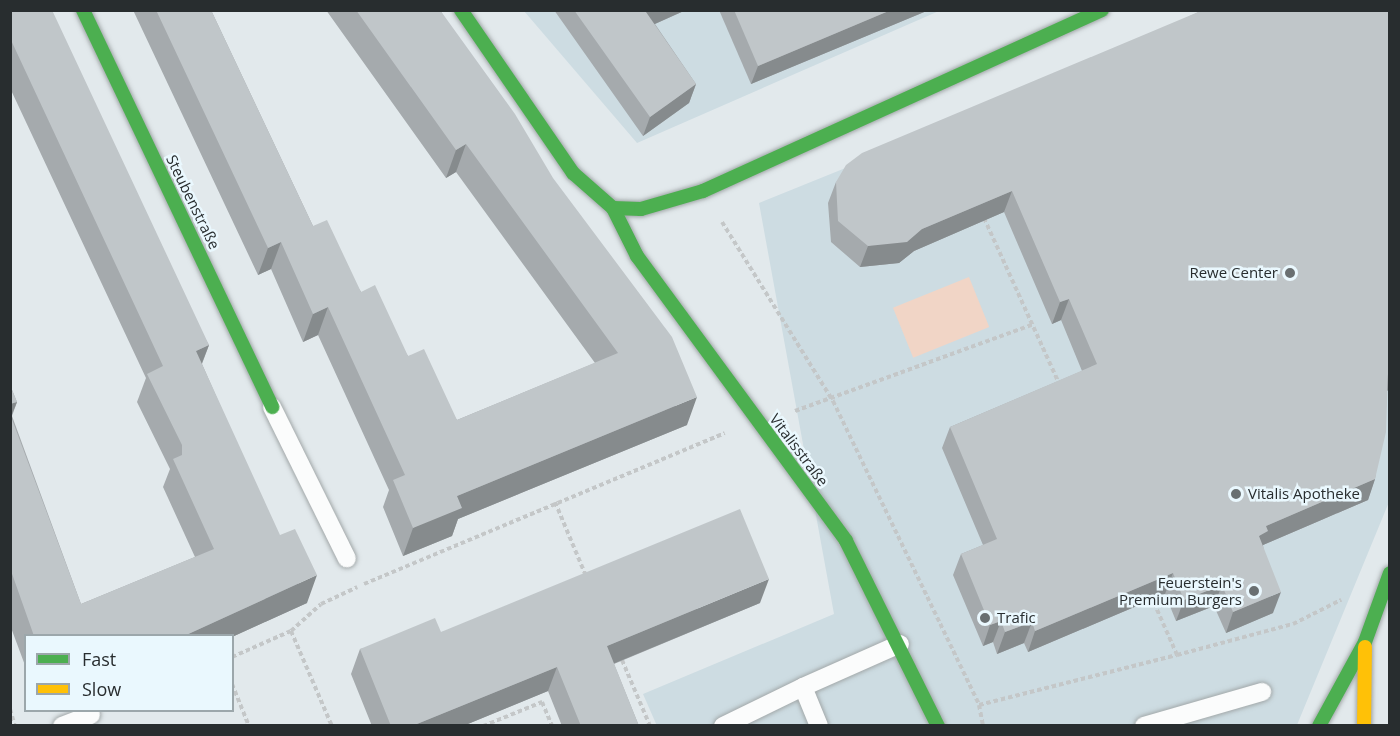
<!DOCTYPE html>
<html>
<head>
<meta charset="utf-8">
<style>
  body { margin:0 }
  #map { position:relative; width:1400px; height:736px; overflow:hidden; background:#e2e9ec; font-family:"Open Sans",sans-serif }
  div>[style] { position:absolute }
  .built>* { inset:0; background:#cddce2 }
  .green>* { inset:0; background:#f1d5c6; transform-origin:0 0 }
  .path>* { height:4px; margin-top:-2px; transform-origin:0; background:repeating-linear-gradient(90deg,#c4c7c8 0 4.5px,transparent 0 7.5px) }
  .roads { filter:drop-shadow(0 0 2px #a2a8a9) drop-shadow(0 0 2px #a2a8a9) }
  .lane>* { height:18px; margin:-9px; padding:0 9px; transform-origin:9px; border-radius:9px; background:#fbfcfc }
  .fast>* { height:14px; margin:-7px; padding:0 7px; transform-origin:7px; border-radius:7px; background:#4caf50 }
  .slow>* { height:14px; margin:-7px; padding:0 7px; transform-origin:7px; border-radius:7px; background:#ffc107 }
  .wall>* { inset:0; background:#a5aaad }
  .shaded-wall>* { inset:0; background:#868b8d }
  .building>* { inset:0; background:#c0c6c9 }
  .dots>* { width:16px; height:16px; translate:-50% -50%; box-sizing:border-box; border:3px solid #eaf8fe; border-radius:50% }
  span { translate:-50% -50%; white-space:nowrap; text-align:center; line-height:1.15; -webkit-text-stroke:5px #eaf8fe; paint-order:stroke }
  .street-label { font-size:15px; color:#282d2f }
  .poi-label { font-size:15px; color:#282d2f }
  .right { translate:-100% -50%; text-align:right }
  .left { translate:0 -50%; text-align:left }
  .frame { position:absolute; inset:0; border:12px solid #282d2f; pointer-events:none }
  .legend { position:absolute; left:24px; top:634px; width:210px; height:78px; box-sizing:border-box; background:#eaf8fe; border:2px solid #9ca7ab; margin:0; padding:8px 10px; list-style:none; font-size:18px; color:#282d2f }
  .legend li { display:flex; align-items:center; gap:12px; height:30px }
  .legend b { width:30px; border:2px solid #9ca7ab }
</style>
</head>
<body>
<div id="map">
  <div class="built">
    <div style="clip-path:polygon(524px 11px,939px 11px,637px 143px)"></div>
    <div style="clip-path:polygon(1234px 11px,1389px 11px,1389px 502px,1297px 725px,657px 726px,643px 694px,834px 614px,759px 203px)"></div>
  </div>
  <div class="green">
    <div style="left:969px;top:277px;width:54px;height:82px;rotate:68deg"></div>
  </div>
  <div class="path">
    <div style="left:984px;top:218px;width:181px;rotate:65.6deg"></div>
    <div style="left:722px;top:222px;width:211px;rotate:58.2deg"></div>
    <div style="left:833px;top:401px;width:337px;rotate:64.3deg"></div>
    <div style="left:979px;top:705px;width:204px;rotate:-14.2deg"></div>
    <div style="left:795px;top:411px;width:254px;rotate:-20deg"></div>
    <div style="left:555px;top:502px;width:80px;rotate:67.3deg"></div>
    <div style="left:364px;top:584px;width:391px;rotate:-22.7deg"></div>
    <div style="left:1151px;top:596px;width:64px;rotate:66.2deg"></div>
    <div style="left:1177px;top:655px;width:120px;rotate:-15deg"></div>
    <div style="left:1293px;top:624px;width:54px;rotate:-26.6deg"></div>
    <div style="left:291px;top:631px;width:103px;rotate:66.7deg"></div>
    <div style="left:232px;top:657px;width:64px;rotate:-23.8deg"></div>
    <div style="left:291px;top:631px;width:40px;rotate:-42deg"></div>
    <div style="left:321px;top:604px;width:40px;rotate:-25deg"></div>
    <div style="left:622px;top:660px;width:72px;rotate:67deg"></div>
    <div style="left:232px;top:684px;width:45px;rotate:68deg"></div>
    <div style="left:979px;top:705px;width:21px;rotate:79deg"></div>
    <div style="left:10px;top:709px;width:18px;rotate:74deg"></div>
    <div style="left:483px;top:726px;width:64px;rotate:-22.1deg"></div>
    <div style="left:542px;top:702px;width:26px;rotate:67deg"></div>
  </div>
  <div class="roads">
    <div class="lane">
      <div style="left:272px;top:407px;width:169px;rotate:63.7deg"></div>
      <div style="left:62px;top:726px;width:31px;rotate:-21deg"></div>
      <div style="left:723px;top:726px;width:89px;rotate:-26deg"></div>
      <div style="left:819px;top:726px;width:42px;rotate:-112.3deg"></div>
      <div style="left:803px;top:687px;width:106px;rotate:-23.9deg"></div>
      <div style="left:1144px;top:726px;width:123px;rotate:-16.1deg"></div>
    </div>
    <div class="fast">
      <div style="left:83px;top:10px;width:440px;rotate:64.5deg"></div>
      <div style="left:461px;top:10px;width:198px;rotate:55.5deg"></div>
      <div style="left:573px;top:173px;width:53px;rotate:41.2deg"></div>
      <div style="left:613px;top:208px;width:28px;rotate:2deg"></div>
      <div style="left:641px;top:209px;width:65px;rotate:-16.2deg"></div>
      <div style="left:703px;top:191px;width:438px;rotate:-24.4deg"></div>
      <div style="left:613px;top:208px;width:54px;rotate:63.4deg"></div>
      <div style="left:637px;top:256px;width:353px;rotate:53.7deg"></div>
      <div style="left:846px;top:541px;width:207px;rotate:63.6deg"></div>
      <div style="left:1319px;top:726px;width:96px;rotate:-61.3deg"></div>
      <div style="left:1365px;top:642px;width:73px;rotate:-70.1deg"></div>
    </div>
    <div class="slow">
      <div style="left:1364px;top:726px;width:79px;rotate:-89.3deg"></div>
    </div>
  </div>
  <div class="wall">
    <div style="clip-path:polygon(10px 10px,209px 345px,202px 364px,307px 603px,232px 637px,232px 636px,26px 636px,26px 668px,10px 625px,10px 385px,17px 402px,12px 416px,81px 604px,195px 557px,163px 487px,170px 469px,137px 402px,146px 378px,10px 88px)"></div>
    <div style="clip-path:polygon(133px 10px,211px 10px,313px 226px,408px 356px,457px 420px,595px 363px,456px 172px,446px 178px,326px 10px,440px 10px,687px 425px,458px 519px,452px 536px,403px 556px,383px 507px,389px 490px,318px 335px,303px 342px,271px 269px,258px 275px)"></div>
    <div style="clip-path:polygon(554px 10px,686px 10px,655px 24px,696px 84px,689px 103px,643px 136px)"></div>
    <div style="clip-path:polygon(719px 10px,929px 10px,751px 84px)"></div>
    <div style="clip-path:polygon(1203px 10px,1387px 391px,1375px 479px,1368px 500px,1263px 545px,1273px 613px,1226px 633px,1214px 606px,1176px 621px,1165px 594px,1028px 652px,1024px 643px,997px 654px,993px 642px,983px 646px,953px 575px,961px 554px,983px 545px,942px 448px,950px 427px,1082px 371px,1061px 320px,1052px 324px,1004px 212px,914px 251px,899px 263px,860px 267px,831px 242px,828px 203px,836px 182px)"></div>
    <div style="clip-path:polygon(760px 603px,614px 664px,639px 726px,562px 726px,548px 691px,463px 726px,372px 726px,351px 674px,360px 649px,441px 632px)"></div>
  </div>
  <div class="shaded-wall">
    <div style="clip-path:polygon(650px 10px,686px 10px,639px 31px,646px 12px)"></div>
    <div style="clip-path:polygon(891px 10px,929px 10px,751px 84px,758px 66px)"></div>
    <div style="clip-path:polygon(696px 84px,689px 103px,643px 136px,650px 117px)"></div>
    <div style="clip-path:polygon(466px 144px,456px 172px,446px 178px,456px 150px)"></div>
    <div style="clip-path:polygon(1012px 191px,1004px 212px,914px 251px,899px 263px,860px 267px,868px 246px,922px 229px)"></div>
    <div style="clip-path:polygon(281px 242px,271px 269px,258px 275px,268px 248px)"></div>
    <div style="clip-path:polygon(1069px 299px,1061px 320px,1052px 324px,1060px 302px)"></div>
    <div style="clip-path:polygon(328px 307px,318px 335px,303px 342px,313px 314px)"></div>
    <div style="clip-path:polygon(209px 345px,198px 373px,196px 351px)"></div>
    <div style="clip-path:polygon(1389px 372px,1389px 390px,1380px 394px,1388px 373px)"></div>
    <div style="clip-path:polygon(697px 397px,687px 425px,458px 519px,452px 536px,403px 556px,413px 528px,457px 496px)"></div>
    <div style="clip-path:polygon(17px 402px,10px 419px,10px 404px)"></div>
    <div style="clip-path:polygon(1375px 479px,1368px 500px,1263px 545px,1260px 553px,1259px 536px,1266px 526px)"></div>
    <div style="clip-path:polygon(1173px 573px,1165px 594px,1028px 652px,1035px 631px)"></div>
    <div style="clip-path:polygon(317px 575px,307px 603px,232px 637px,232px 636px,184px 636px)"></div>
    <div style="clip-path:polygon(769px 579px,760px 603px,598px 670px,607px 646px)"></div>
    <div style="clip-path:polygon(1222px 585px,1214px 606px,1176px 621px,1184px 600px)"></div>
    <div style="clip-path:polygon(1281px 592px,1273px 613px,1226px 633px,1233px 612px)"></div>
    <div style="clip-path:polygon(1001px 621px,993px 642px,983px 646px,990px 625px)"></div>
    <div style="clip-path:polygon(1032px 622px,1024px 643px,997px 654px,1005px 632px)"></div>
    <div style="clip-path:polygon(557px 667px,548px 691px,463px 726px,412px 726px)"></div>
  </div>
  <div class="building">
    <div style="clip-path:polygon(10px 10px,52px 10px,209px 345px,196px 351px,280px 535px,295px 529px,317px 575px,184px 636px,34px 636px,10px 568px,10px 414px,81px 604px,214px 549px,173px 459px,182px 455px,182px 445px,147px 374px,163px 366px,10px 38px)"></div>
    <div style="clip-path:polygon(156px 10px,211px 10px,313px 226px,327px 220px,361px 292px,375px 285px,408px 356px,424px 349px,457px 420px,618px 353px,466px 144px,456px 150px,356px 10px,440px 10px,515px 114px,553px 178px,672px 337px,697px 397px,457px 496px,462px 508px,413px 528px,393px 480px,405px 475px,328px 307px,313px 314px,281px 242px,268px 248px)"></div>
    <div style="clip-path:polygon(574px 10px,650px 10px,646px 12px,696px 84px,650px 117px)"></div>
    <div style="clip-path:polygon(734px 10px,891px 10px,758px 66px)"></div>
    <div style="clip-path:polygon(1203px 10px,1389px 10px,1389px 372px,1388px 373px,1386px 432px,1375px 479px,1266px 526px,1268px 531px,1259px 536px,1281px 592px,1233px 612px,1222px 585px,1184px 600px,1173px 573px,1035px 631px,1032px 622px,1005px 632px,1001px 621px,990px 625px,961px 554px,997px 539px,950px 427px,1097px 364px,1069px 299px,1060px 302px,1012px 191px,922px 229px,907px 242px,868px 246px,838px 221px,836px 182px,846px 165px,862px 153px)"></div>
    <div style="clip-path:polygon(10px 385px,17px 402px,10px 404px)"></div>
    <div style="clip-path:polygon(740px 509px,769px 579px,607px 646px,639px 726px,581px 726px,557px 667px,412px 726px,391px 726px,360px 649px,435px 618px,441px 632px)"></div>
  </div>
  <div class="dots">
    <div style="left:1290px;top:273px;background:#696f71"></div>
    <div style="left:1236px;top:494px;background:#696f71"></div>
    <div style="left:1254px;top:591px;background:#696f71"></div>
    <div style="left:985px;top:618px;background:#696f71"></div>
  </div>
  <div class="street-label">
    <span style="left:193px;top:202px;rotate:64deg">Steubenstraße</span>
    <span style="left:799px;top:450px;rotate:53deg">Vitalisstraße</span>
  </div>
  <div class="poi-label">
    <span class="right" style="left:1278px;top:273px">Rewe Center</span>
    <span class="left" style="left:1248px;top:494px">Vitalis Apotheke</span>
    <span class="right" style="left:1242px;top:591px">Feuerstein's<br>Premium Burgers</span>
    <span class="left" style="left:997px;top:618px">Trafic</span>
  </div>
  <div class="frame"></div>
  <ul class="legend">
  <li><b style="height:8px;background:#4caf50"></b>Fast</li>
  <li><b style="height:8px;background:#ffc107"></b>Slow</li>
  </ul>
</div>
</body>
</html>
